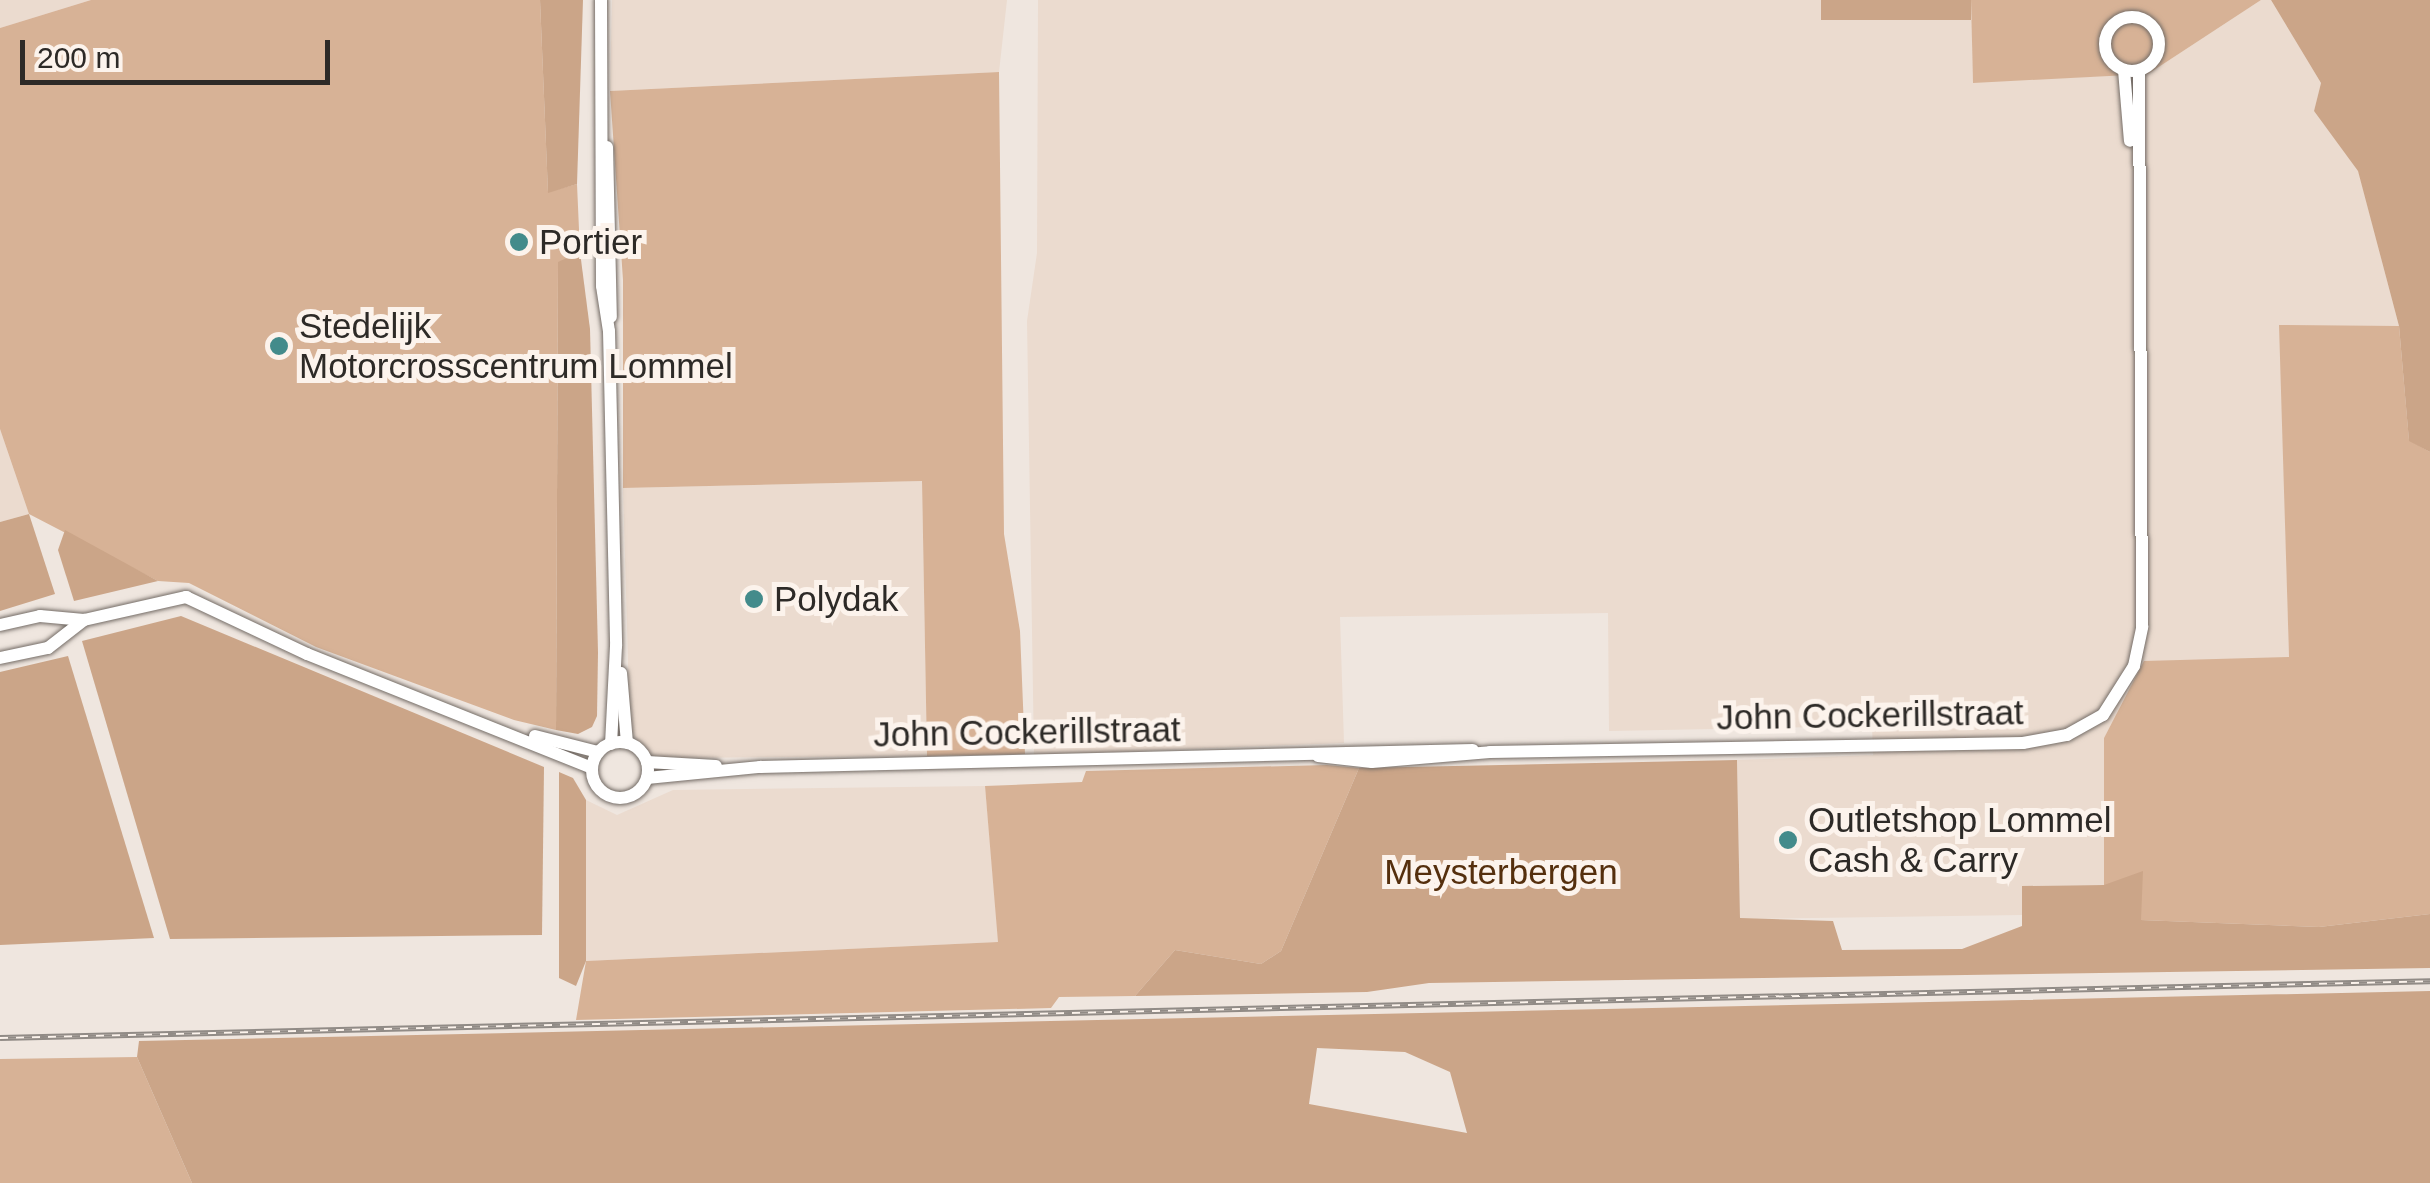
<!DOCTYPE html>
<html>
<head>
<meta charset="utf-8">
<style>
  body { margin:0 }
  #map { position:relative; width:2430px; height:1183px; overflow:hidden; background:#efe6df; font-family:Arial,sans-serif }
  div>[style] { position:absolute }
  .built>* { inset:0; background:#ebdbcf }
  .green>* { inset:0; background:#d7b296 }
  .forest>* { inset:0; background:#cba588; transform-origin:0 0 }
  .roads { filter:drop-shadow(0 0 2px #746c66) drop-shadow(0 0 2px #746c66) }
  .minor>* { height:12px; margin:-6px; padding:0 6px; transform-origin:6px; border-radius:6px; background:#fff }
  .minor>.ring { margin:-6px; padding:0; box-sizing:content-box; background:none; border:12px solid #fff; border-radius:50% }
  .rail>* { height:6px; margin-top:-3px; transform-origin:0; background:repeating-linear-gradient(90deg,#fcf3ec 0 8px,#918b86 0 16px); box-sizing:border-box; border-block:2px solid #918b86 }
  .dots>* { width:28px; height:28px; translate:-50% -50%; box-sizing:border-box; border:5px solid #fcf3ec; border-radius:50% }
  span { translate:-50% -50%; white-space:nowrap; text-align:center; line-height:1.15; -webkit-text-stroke:10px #fcf3ec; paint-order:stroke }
  .poi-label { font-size:35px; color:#2d2a27 }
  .left { translate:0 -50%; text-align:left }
  .street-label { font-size:35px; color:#2d2a27 }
  .park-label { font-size:35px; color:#552f0d }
  .scale { position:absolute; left:20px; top:40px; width:310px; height:45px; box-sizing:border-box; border:5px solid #2d2a27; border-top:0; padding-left:12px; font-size:30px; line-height:35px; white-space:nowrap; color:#2d2a27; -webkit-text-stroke:8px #fcf3ec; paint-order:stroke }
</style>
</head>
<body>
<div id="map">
  <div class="built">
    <div style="clip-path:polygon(0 0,91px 0,0 28px)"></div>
    <div style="clip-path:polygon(612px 0,1007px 0,999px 72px,610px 91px)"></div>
    <div style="clip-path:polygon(1038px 0,1821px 0,1823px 20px,1972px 20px,1973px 82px,2148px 74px,2261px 0,2271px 0,2321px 83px,2314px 111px,2358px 170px,2399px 326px,2280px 330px,2289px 657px,2126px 697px,2104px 738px,2104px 885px,2022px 886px,2022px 915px,1740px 919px,1737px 760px,1873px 755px,1872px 726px,1609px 731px,1608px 613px,1340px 617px,1344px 743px,1034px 755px,1027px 321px,1037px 253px)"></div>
    <div style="clip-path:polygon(0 429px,29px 514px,0 522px)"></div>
    <div style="clip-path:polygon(922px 481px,927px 756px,655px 758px,642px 748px,630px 729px,623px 488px)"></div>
    <div style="clip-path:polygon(985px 786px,999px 942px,586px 961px,586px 800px,617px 815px,673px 790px)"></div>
  </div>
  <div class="green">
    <div style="clip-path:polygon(91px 0,540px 0,548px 192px,577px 184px,580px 252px,558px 263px,556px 730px,514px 720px,316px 647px,189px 583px,158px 581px,29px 514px,0 429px,0 28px)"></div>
    <div style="clip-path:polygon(1971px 0,2261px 0,2148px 74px,1973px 83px)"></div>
    <div style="clip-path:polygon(999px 72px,1004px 534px,1020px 631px,1025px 754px,927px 756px,922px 481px,623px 488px,623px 280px,610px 91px)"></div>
    <div style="clip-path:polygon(2279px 325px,2399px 326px,2409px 440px,2430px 452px,2430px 914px,2319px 927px,2140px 920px,2104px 885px,2104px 738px,2144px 661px,2289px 657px)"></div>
    <div style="clip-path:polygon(1327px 765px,1359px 768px,1281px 951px,1261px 964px,1175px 950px,1135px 996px,1059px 997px,1051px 1008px,576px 1020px,586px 961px,998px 942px,985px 786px,1082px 782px,1086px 771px)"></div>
    <div style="clip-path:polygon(137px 1057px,192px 1183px,0 1183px,0 1059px)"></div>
  </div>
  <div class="forest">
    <div style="clip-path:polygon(540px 0,583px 0,577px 184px,548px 193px)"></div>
    <div style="left:1821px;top:0;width:150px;height:20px"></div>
    <div style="clip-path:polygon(2271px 0,2430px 0,2430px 452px,2409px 441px,2399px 326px,2358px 171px,2314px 111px,2321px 83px)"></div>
    <div style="clip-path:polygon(580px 252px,590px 329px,598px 652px,597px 716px,592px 727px,578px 734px,556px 730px,558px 262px)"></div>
    <div style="clip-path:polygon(29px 514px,55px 594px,0 611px,0 522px)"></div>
    <div style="clip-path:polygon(65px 530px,158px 581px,74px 601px,58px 550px)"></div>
    <div style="clip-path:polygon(181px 616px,544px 767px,542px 935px,170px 939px,82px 641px)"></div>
    <div style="clip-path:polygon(68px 656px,154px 938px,0 945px,0 672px)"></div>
    <div style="clip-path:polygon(1737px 760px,1740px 918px,1833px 921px,1842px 950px,1962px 949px,2022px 926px,2022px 886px,2104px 885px,2143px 871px,2141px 920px,2319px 927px,2430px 914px,2430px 968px,1429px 983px,1367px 992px,1135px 996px,1175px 950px,1261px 964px,1281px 951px,1359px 768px)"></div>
    <div style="clip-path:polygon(559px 772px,573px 778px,586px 800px,586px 961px,576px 986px,559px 978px)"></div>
    <div style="clip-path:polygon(evenodd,2430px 991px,2430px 1183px,192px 1183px,137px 1057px,139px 1041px,2430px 991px,1317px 1048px,1405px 1052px,1450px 1072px,1467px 1133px,1309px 1104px,1317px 1048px)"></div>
  </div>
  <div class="roads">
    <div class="minor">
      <div style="left:601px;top:0;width:286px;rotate:89.8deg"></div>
      <div style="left:602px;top:286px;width:46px;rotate:81.2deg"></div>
      <div style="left:609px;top:331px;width:315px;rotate:88.7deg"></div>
      <div style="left:616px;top:646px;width:98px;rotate:92.9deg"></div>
      <div class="ring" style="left:2105px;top:17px;width:42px;height:42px"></div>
      <div style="left:2124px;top:70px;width:71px;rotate:85.2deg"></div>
      <div style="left:607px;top:147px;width:170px;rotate:88.7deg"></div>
      <div style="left:0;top:625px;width:41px;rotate:-12.7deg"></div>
      <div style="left:40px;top:616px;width:44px;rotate:5.2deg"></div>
      <div style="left:84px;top:620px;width:105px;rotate:-12.7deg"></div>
      <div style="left:186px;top:597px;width:134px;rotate:25.2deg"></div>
      <div style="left:307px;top:654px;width:307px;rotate:21.8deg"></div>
      <div style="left:0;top:658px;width:49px;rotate:-11.8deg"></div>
      <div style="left:48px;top:648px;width:46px;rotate:-37.9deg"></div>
      <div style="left:621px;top:673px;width:70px;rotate:85.1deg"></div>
      <div style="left:535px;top:736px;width:65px;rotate:14.3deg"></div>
      <div class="ring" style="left:592px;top:742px;width:44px;height:44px"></div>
      <div style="left:1318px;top:756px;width:54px;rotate:6.3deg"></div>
      <div style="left:1372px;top:762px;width:118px;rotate:-4.8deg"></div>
      <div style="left:1490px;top:752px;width:533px;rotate:-0.97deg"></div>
      <div style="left:2023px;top:743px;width:45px;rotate:-10.3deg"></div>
      <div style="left:2067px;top:735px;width:41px;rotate:-29.1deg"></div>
      <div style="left:2103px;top:715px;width:58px;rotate:-57.7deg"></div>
      <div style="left:2134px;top:666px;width:40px;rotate:-78deg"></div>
      <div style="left:2142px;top:627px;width:556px;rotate:-90.31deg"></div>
      <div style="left:647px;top:762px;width:69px;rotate:3.3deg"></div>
      <div style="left:647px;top:778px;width:114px;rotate:-5.6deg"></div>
      <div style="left:760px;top:767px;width:713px;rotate:-1.37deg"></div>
    </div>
  </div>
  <div class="rail">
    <div style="left:0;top:1038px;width:2431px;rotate:-1.34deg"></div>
  </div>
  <div class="dots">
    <div style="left:519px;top:242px;background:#438b8b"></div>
    <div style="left:279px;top:346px;background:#438b8b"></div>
    <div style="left:754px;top:599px;background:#438b8b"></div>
    <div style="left:1788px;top:840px;background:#438b8b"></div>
  </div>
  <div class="poi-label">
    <span class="left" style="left:539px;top:242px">Portier</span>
    <span class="left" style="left:299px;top:346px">Stedelijk<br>Motorcrosscentrum Lommel</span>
    <span class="left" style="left:774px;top:599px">Polydak</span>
    <span class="left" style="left:1808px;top:840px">Outletshop Lommel<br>Cash &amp; Carry</span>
  </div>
  <div class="street-label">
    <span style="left:1870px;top:715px;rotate:-1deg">John Cockerillstraat</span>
    <span style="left:1027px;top:732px;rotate:-1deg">John Cockerillstraat</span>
  </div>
  <div class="park-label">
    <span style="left:1501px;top:872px">Meysterbergen</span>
  </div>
  <div class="scale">200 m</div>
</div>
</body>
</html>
